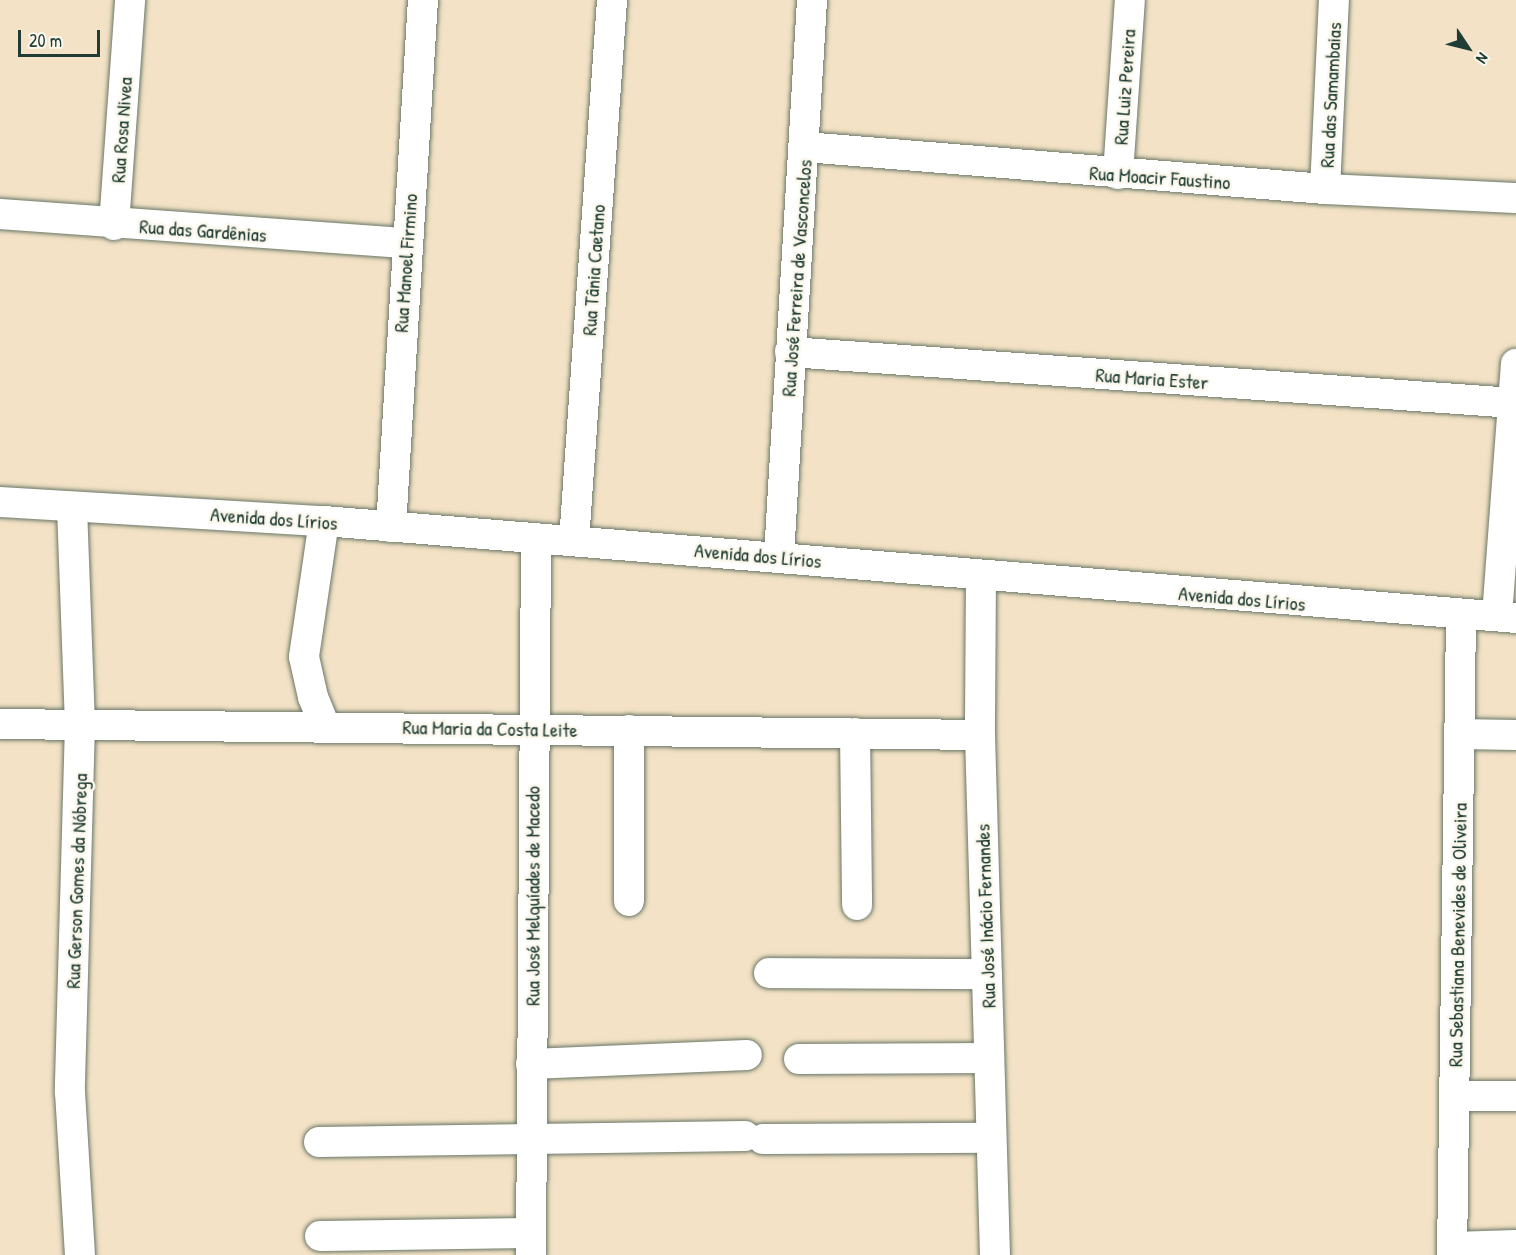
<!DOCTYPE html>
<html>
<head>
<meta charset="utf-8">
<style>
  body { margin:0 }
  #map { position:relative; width:1516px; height:1255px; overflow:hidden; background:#f3e2c5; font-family:"Patrick Hand",sans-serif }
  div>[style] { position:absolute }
  .roads { filter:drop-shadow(0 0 2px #697767) drop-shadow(0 0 2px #697767) }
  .minor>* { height:30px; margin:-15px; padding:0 15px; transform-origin:15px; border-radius:15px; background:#fff }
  span { translate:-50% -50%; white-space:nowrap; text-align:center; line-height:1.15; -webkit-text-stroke:5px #fbf7ec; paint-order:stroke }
  .street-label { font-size:20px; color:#1f3d34 }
  .north { position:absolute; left:1438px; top:18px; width:60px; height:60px; -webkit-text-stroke:4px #fbf7ec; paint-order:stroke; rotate:125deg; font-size:16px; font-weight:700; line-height:24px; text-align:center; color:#1f3d34 }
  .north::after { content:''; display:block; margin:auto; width:21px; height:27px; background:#1f3d34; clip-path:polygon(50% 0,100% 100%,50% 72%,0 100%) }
  .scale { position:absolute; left:18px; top:30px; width:82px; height:27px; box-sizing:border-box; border:3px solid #1f3d34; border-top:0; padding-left:8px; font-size:18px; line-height:21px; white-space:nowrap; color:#1f3d34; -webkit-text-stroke:4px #fbf7ec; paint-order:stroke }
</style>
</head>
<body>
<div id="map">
  <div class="roads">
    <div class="minor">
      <div style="left:805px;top:147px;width:522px;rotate:4.62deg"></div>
      <div style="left:1325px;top:189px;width:191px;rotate:2.7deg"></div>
      <div style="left:1118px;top:174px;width:174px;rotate:-86.1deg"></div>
      <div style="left:1325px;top:189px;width:189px;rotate:-87.3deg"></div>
      <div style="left:0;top:214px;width:407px;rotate:4.1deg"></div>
      <div style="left:114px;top:225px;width:226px;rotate:-85.9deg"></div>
      <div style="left:790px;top:352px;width:725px;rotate:4.03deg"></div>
      <div style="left:0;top:502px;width:325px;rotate:3.4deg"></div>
      <div style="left:324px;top:521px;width:1196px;rotate:4.65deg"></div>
      <div style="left:72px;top:507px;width:217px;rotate:87.9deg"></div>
      <div style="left:80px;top:724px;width:368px;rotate:91.6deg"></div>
      <div style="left:70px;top:1092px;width:163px;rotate:86.5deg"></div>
      <div style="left:324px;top:521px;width:137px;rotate:98.4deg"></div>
      <div style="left:304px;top:657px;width:41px;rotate:77.3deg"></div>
      <div style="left:313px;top:697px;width:31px;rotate:68deg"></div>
      <div style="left:391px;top:527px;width:528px;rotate:-86.53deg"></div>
      <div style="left:574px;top:541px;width:542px;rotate:-85.98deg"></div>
      <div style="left:779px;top:556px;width:557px;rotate:-86.6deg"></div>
      <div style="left:981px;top:577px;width:158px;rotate:90.4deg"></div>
      <div style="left:980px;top:735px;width:520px;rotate:88.35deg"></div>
      <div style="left:1497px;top:616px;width:253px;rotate:-85.7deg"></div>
      <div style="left:0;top:724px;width:980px;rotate:0.64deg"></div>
      <div style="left:855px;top:733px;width:172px;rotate:89.3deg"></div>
      <div style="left:1459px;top:734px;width:57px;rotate:1deg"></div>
      <div style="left:629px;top:901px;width:171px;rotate:-90deg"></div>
      <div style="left:769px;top:973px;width:218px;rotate:0.3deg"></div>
      <div style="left:799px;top:1059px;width:190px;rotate:-0.3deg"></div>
      <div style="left:531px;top:1064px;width:216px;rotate:-2.4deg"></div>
      <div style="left:1454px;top:1096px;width:62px"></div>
      <div style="left:763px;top:1139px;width:227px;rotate:-0.3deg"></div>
      <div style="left:319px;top:1142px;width:426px;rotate:-0.8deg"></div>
      <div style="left:320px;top:1236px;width:210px;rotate:-0.8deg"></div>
      <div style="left:1452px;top:1247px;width:64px;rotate:-1.8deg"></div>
      <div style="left:531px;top:1255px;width:717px;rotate:-89.6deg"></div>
      <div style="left:1452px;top:1255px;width:640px;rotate:-89.19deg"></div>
    </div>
  </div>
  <div class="street-label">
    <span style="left:1124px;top:87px;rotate:-86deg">Rua Luiz Pereira</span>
    <span style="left:1330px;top:95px;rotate:-87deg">Rua das Samambaias</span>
    <span style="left:121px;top:130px;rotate:-86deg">Rua Rosa Nivea</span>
    <span style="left:1160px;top:177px;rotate:4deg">Rua Moacir Faustino</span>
    <span style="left:203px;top:230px;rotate:4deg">Rua das Gardênias</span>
    <span style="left:405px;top:263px;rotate:-86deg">Rua Manoel Firmino</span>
    <span style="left:593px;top:270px;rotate:-86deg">Rua Tânia Caetano</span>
    <span style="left:796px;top:278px;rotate:-86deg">Rua José Ferreira de Vasconcelos</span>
    <span style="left:1152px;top:378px;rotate:4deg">Rua Maria Ester</span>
    <span style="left:274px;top:518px;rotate:4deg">Avenida dos Lírios</span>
    <span style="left:758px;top:555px;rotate:5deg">Avenida dos Lírios</span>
    <span style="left:1242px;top:598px;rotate:5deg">Avenida dos Lírios</span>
    <span style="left:490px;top:728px;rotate:1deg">Rua Maria da Costa Leite</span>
    <span style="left:76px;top:881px;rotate:-88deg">Rua Gerson Gomes da Nóbrega</span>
    <span style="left:532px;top:896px;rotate:-90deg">Rua José Melquíades de Macedo</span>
    <span style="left:985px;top:916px;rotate:-92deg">Rua José Inácio Fernandes</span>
    <span style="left:1457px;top:935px;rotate:-89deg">Rua Sebastiana Benevides de Oliveira</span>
  </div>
  <div class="north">N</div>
  <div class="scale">20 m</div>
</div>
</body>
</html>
